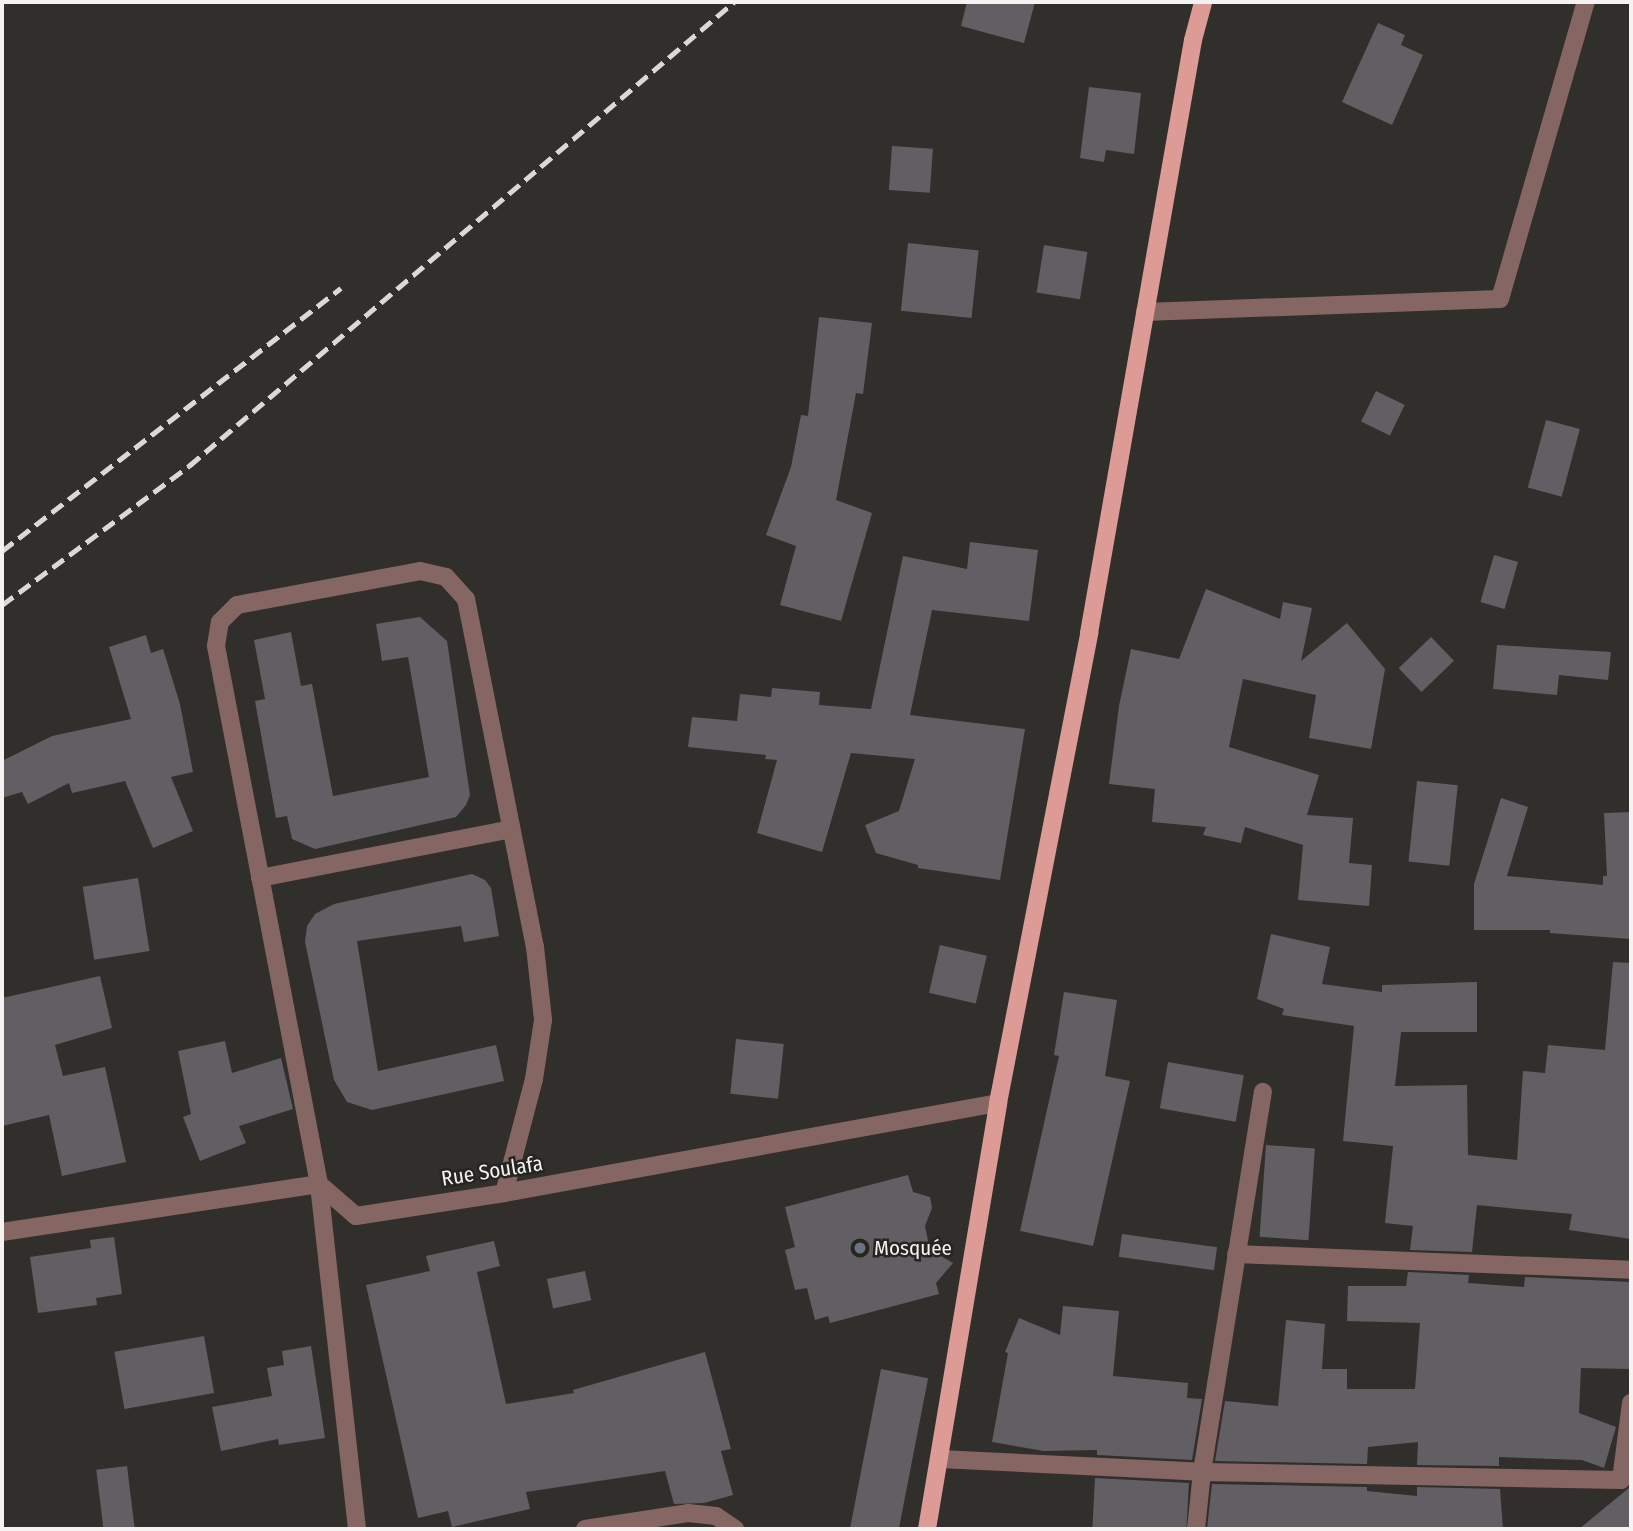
<!DOCTYPE html>
<html>
<head>
<meta charset="utf-8">
<style>
  body { margin:0 }
  #map { position:relative; width:1633px; height:1531px; overflow:hidden; background:#302f2c; font-family:"Fira Sans Condensed",sans-serif }
  div>[style] { position:absolute }
  .building>* { inset:0; background:#615f63; transform-origin:0 0 }
  .minor>* { height:18px; margin:-9px; padding:0 9px; transform-origin:9px; border-radius:9px; background:#866662 }
  .major>* { height:18px; margin:-9px; padding:0 9px; transform-origin:9px; border-radius:9px; background:#dc9b94 }
  .rail>* { height:5px; margin-top:-2.5px; transform-origin:0; background:repeating-linear-gradient(90deg,#dad9d6 0 14px,transparent 0 21px) }
  .dots>* { width:19px; height:19px; translate:-50% -50%; box-sizing:border-box; border:4px solid #262522; border-radius:50% }
  span { translate:-50% -50%; white-space:nowrap; text-align:center; line-height:1.15; -webkit-text-stroke:5px #262522; paint-order:stroke }
  .street-label { font-size:21px; color:#f4f3f1 }
  .poi-label { font-size:21px; color:#f4f3f1 }
  .left { translate:0 -50%; text-align:left }
  .frame { position:absolute; inset:0; border:4px solid #f4f3f1; pointer-events:none }
</style>
</head>
<body>
<div id="map">
  <div class="building">
    <div style="clip-path:polygon(967px 2px,1035px 2px,1024px 43px,961px 26px)"></div>
    <div style="clip-path:polygon(1378px 23px,1405px 35px,1401px 45px,1423px 55px,1392px 125px,1342px 102px)"></div>
    <div style="clip-path:polygon(1089px 87px,1141px 93px,1134px 154px,1106px 150px,1104px 162px,1080px 158px)"></div>
    <div style="left:892px;top:146px;width:41px;height:44px;rotate:4deg"></div>
    <div style="left:908px;top:243px;width:71px;height:68px;rotate:6deg"></div>
    <div style="left:1044px;top:245px;width:44px;height:48px;rotate:9deg"></div>
    <div style="clip-path:polygon(819px 317px,872px 323px,863px 394px,856px 393px,836px 500px,872px 513px,841px 621px,780px 605px,796px 546px,766px 535px,791px 467px,801px 415px,808px 416px)"></div>
    <div style="left:1376px;top:391px;width:32px;height:34px;rotate:26deg"></div>
    <div style="left:1546px;top:420px;width:35px;height:70px;rotate:15deg"></div>
    <div style="clip-path:polygon(970px 542px,1038px 550px,1029px 621px,932px 610px,910px 715px,1025px 729px,1000px 880px,918px 868px,918px 865px,876px 853px,865px 825px,899px 811px,915px 759px,851px 753px,822px 852px,757px 833px,777px 760px,765px 759px,766px 755px,688px 747px,692px 717px,737px 721px,740px 694px,771px 697px,772px 688px,820px 692px,819px 705px,871px 709px,903px 556px,967px 569px)"></div>
    <div style="left:1494px;top:555px;width:25px;height:49px;rotate:16deg"></div>
    <div style="clip-path:polygon(1206px 589px,1280px 619px,1283px 602px,1312px 608px,1301px 661px,1347px 623px,1385px 669px,1371px 749px,1309px 738px,1316px 695px,1243px 679px,1229px 747px,1319px 775px,1307px 815px,1353px 818px,1349px 863px,1372px 865px,1369px 906px,1298px 900px,1303px 845px,1245px 827px,1241px 843px,1203px 835px,1206px 827px,1152px 822px,1155px 789px,1109px 784px,1119px 706px,1131px 649px,1179px 659px)"></div>
    <div style="clip-path:polygon(420px 617px,447px 641px,470px 795px,466px 805px,456px 817px,315px 849px,292px 839px,287px 816px,276px 818px,255px 701px,265px 699px,254px 640px,291px 632px,301px 686px,312px 684px,333px 796px,429px 777px,408px 657px,382px 661px,376px 624px)"></div>
    <div style="clip-path:polygon(146px 635px,151px 653px,163px 649px,180px 704px,193px 772px,171px 777px,193px 831px,153px 848px,125px 781px,72px 793px,69px 783px,28px 804px,22px 792px,2px 798px,2px 761px,52px 736px,131px 719px,109px 647px)"></div>
    <div style="left:1431px;top:637px;width:33px;height:45px;rotate:46deg"></div>
    <div style="clip-path:polygon(1497px 645px,1611px 652px,1608px 680px,1559px 675px,1557px 695px,1493px 689px)"></div>
    <div style="left:1417px;top:781px;width:41px;height:81px;rotate:6deg"></div>
    <div style="clip-path:polygon(1501px 798px,1528px 807px,1507px 876px,1603px 885px,1603px 876px,1607px 876px,1604px 813px,1631px 812px,1631px 939px,1550px 933px,1550px 930px,1474px 930px,1474px 884px)"></div>
    <div style="clip-path:polygon(472px 874px,485px 880px,491px 888px,499px 936px,464px 942px,461px 926px,357px 941px,378px 1071px,496px 1045px,504px 1081px,372px 1110px,347px 1102px,334px 1080px,305px 942px,307px 926px,315px 914px,334px 904px)"></div>
    <div style="left:138px;top:878px;width:74px;height:56px;rotate:81deg"></div>
    <div style="clip-path:polygon(1271px 934px,1330px 947px,1322px 984px,1382px 992px,1382px 985px,1477px 982px,1477px 1032px,1401px 1032px,1395px 1086px,1467px 1085px,1468px 1155px,1517px 1160px,1523px 1071px,1545px 1073px,1548px 1045px,1605px 1050px,1613px 962px,1631px 963px,1631px 1239px,1569px 1230px,1572px 1214px,1477px 1205px,1472px 1252px,1410px 1250px,1413px 1226px,1385px 1223px,1393px 1146px,1343px 1141px,1354px 1026px,1282px 1015px,1284px 1009px,1257px 999px)"></div>
    <div style="left:940px;top:945px;width:48px;height:49px;rotate:13deg"></div>
    <div style="clip-path:polygon(100px 976px,112px 1028px,55px 1045px,63px 1076px,105px 1067px,126px 1162px,62px 1176px,49px 1115px,2px 1126px,2px 998px)"></div>
    <div style="clip-path:polygon(1064px 992px,1117px 1000px,1105px 1076px,1130px 1081px,1093px 1246px,1020px 1231px,1059px 1056px,1054px 1055px)"></div>
    <div style="left:736px;top:1039px;width:48px;height:55px;rotate:6deg"></div>
    <div style="clip-path:polygon(225px 1041px,232px 1073px,281px 1058px,293px 1109px,239px 1126px,246px 1143px,200px 1161px,183px 1117px,191px 1114px,178px 1051px)"></div>
    <div style="left:1168px;top:1062px;width:77px;height:47px;rotate:10deg"></div>
    <div style="left:1266px;top:1145px;width:49px;height:92px;rotate:4deg"></div>
    <div style="clip-path:polygon(908px 1175px,913px 1192px,930px 1197px,932px 1208px,925px 1226px,930px 1250px,953px 1263px,936px 1283px,939px 1294px,830px 1323px,828px 1316px,815px 1320px,807px 1288px,795px 1290px,785px 1250px,795px 1247px,785px 1207px)"></div>
    <div style="left:1122px;top:1234px;width:96px;height:23px;rotate:8deg"></div>
    <div style="clip-path:polygon(114px 1237px,122px 1294px,96px 1298px,97px 1305px,38px 1313px,30px 1257px,91px 1248px,90px 1240px)"></div>
    <div style="clip-path:polygon(494px 1241px,500px 1266px,477px 1272px,506px 1404px,574px 1393px,573px 1390px,705px 1352px,731px 1449px,721px 1451px,733px 1495px,704px 1503px,674px 1504px,665px 1471px,526px 1492px,530px 1509px,452px 1527px,448px 1511px,418px 1518px,366px 1285px,430px 1271px,426px 1256px)"></div>
    <div style="left:585px;top:1271px;width:30px;height:39px;rotate:78deg"></div>
    <div style="clip-path:polygon(1408px 1272px,1469px 1275px,1468px 1283px,1524px 1287px,1525px 1277px,1631px 1282px,1631px 1369px,1581px 1368px,1579px 1413px,1616px 1427px,1604px 1468px,1582px 1460px,1499px 1457px,1499px 1466px,1417px 1465px,1418px 1442px,1368px 1447px,1367px 1464px,1215px 1461px,1225px 1401px,1278px 1406px,1286px 1320px,1325px 1324px,1322px 1369px,1347px 1369px,1347px 1389px,1415px 1389px,1420px 1323px,1347px 1321px,1348px 1286px,1406px 1286px)"></div>
    <div style="clip-path:polygon(1063px 1306px,1119px 1311px,1113px 1376px,1188px 1383px,1187px 1398px,1202px 1399px,1192px 1460px,1097px 1455px,1097px 1450px,1044px 1451px,992px 1442px,1008px 1353px,1005px 1352px,1019px 1318px,1060px 1335px)"></div>
    <div style="left:204px;top:1336px;width:58px;height:91px;rotate:80deg"></div>
    <div style="clip-path:polygon(311px 1346px,325px 1438px,279px 1445px,278px 1439px,221px 1451px,212px 1407px,272px 1396px,267px 1368px,284px 1365px,282px 1351px)"></div>
    <div style="left:881px;top:1369px;width:48px;height:163px;rotate:11deg"></div>
    <div style="left:127px;top:1466px;width:64px;height:31px;rotate:83deg"></div>
    <div style="left:1095px;top:1478px;width:94px;height:51px;rotate:3deg"></div>
    <div style="clip-path:polygon(1212px 1484px,1367px 1487px,1367px 1491px,1417px 1496px,1417px 1487px,1500px 1489px,1503px 1529px,1207px 1529px)"></div>
    <div style="clip-path:polygon(1631px 1484px,1631px 1529px,1579px 1529px,1630px 1487px)"></div>
  </div>
  <div class="minor">
    <div style="left:1145px;top:312px;width:355px;rotate:-2.1deg"></div>
    <div style="left:1500px;top:299px;width:309px;rotate:-73.9deg"></div>
    <div style="left:260px;top:878px;width:256px;rotate:-11deg"></div>
    <div style="left:2px;top:1232px;width:321px;rotate:-8.6deg"></div>
    <div style="left:319px;top:1184px;width:49px;rotate:40.9deg"></div>
    <div style="left:356px;top:1216px;width:150px;rotate:-8.8deg"></div>
    <div style="left:504px;top:1193px;width:502px;rotate:-10.33deg"></div>
    <div style="left:1236px;top:1254px;width:395px;rotate:2.3deg"></div>
    <div style="left:940px;top:1459px;width:262px;rotate:2.8deg"></div>
    <div style="left:1202px;top:1472px;width:419px;rotate:1.1deg"></div>
    <div style="left:1621px;top:1480px;width:78px;rotate:-82.6deg"></div>
    <div style="left:357px;top:1529px;width:347px;rotate:-96.3deg"></div>
    <div style="left:319px;top:1184px;width:548px;rotate:-100.84deg"></div>
    <div style="left:216px;top:646px;width:24px;rotate:-81deg"></div>
    <div style="left:220px;top:622px;width:24px;rotate:-45deg"></div>
    <div style="left:237px;top:605px;width:186px;rotate:-10.5deg"></div>
    <div style="left:420px;top:571px;width:27px;rotate:13deg"></div>
    <div style="left:446px;top:577px;width:30px;rotate:48deg"></div>
    <div style="left:466px;top:599px;width:355px;rotate:78.8deg"></div>
    <div style="left:535px;top:947px;width:73px;rotate:83.7deg"></div>
    <div style="left:543px;top:1020px;width:60px;rotate:98.7deg"></div>
    <div style="left:534px;top:1079px;width:118px;rotate:104.7deg"></div>
    <div style="left:585px;top:1529px;width:104px;rotate:-8.8deg"></div>
    <div style="left:688px;top:1513px;width:28px;rotate:6deg"></div>
    <div style="left:716px;top:1516px;width:23px;rotate:34deg"></div>
    <div style="left:1196px;top:1529px;width:57px;rotate:-84deg"></div>
    <div style="left:1202px;top:1472px;width:385px;rotate:-80.9deg"></div>
  </div>
  <div class="major">
    <div style="left:927px;top:1529px;width:432px;rotate:-80.5deg"></div>
    <div style="left:998px;top:1103px;width:479px;rotate:-79deg"></div>
    <div style="left:1089px;top:633px;width:602px;rotate:-80.05deg"></div>
    <div style="left:1193px;top:40px;width:39px;rotate:-75deg"></div>
  </div>
  <div class="rail">
    <div style="left:2px;top:551px;width:429px;rotate:-37.8deg"></div>
    <div style="left:2px;top:605px;width:233px;rotate:-36.6deg"></div>
    <div style="left:189px;top:466px;width:716px;rotate:-40.41deg"></div>
  </div>
  <div class="dots">
    <div style="left:860px;top:1248px;background:#6b7280"></div>
  </div>
  <div class="street-label">
    <span style="left:492px;top:1171px;rotate:-9deg">Rue Soulafa</span>
  </div>
  <div class="poi-label">
    <span class="left" style="left:874px;top:1248px">Mosquée</span>
  </div>
  <div class="frame"></div>
</div>
</body>
</html>
